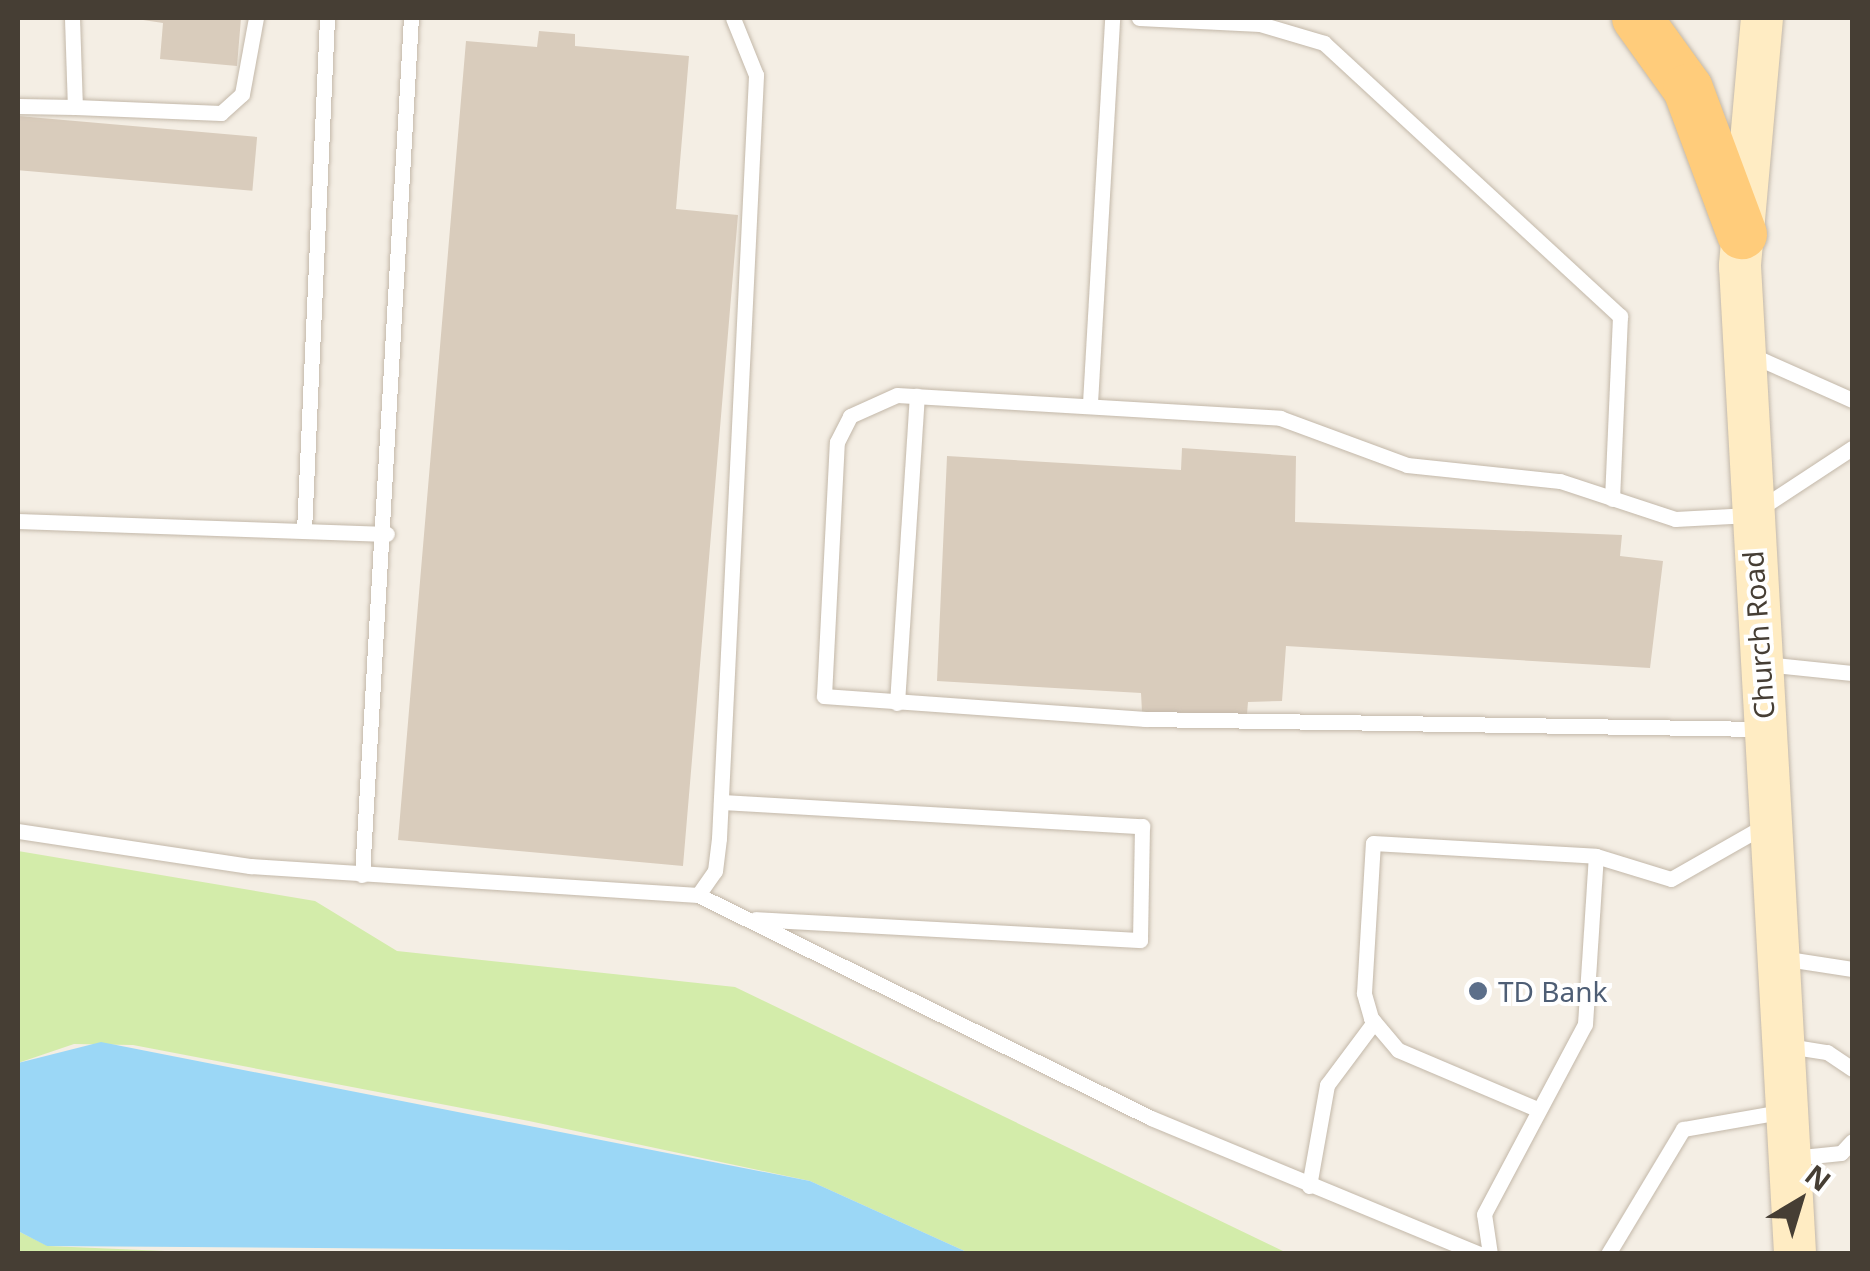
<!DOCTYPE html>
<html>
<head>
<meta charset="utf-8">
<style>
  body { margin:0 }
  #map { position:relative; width:1870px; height:1271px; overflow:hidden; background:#f4eee4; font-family:"Noto Sans",sans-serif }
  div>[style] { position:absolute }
  .green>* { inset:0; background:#d3ecaa }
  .water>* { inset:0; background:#9bd7f6 }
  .building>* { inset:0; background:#d9ccbc; transform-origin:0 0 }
  .roads { filter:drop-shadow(0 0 2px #c3b8a9) drop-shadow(0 0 2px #c3b8a9) }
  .service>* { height:15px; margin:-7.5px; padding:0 7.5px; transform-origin:7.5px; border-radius:7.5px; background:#fff }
  .secondary>* { height:42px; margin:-21px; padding:0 21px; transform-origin:21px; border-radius:21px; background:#ffecc3 }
  .trunk>* { height:50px; margin:-25px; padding:0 25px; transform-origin:25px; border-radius:25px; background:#ffcc7b }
  .dots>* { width:28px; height:28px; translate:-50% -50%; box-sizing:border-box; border:5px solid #fff; border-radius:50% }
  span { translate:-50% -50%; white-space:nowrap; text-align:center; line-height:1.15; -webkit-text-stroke:8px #fff; paint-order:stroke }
  .street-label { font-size:28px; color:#463e34 }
  .service-label { font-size:28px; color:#4e5e75 }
  .left { translate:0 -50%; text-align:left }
  .frame { position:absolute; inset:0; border:20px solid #463e34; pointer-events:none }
  .north { position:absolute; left:1750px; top:1151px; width:100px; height:100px; -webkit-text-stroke:8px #fff; paint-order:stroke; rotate:38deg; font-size:28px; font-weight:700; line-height:40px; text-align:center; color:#463e34 }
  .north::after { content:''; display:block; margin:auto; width:35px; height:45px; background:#463e34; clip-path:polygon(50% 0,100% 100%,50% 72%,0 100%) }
</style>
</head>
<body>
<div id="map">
  <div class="green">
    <div style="clip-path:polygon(18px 851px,315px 901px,397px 951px,735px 987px,1287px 1253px,969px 1253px,810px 1181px,529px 1121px,133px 1045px,74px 1044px,18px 1063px)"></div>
    <div style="clip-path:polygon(18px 1231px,48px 1246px,212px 1253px,18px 1253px)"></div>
  </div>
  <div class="water">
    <div style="clip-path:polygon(101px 1042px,810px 1181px,969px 1253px,47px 1246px,18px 1231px,18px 1063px)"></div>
  </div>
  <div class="building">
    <div style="clip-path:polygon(130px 18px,241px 18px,237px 66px,160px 59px,163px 23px)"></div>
    <div style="clip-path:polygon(539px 31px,575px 34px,575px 46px,689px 56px,676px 209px,738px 215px,683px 866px,398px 840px,466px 41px,537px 47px)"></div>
    <div style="left:18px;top:116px;width:240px;height:54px;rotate:5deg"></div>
    <div style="clip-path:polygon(1182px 448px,1296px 456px,1295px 522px,1622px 535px,1620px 556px,1663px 561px,1650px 668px,1286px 646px,1282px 701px,1248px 702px,1247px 714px,1142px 712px,1141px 693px,937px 681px,947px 456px,1181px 470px)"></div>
  </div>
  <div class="roads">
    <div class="service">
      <div style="left:72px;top:18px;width:89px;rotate:88.1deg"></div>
      <div style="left:75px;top:107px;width:146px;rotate:2.4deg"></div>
      <div style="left:221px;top:113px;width:28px;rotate:-42deg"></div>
      <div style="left:242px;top:94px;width:77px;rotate:-79.6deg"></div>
      <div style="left:1139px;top:18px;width:121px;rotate:2.8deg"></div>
      <div style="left:1260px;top:24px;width:67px;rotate:16.5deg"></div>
      <div style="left:1324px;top:43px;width:403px;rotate:42.7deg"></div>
      <div style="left:1620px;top:316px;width:183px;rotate:92.5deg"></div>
      <div style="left:18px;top:106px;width:57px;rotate:1deg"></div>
      <div style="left:1751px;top:355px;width:111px;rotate:24deg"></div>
      <div style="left:1090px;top:403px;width:386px;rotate:-86.7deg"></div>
      <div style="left:18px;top:521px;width:369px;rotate:2deg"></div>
      <div style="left:304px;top:531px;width:514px;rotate:-87.43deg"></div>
      <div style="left:1765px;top:664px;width:87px;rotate:5.9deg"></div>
      <div style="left:897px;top:703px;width:308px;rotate:-86.3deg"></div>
      <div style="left:1761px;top:729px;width:616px;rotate:-179.07deg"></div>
      <div style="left:1145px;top:719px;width:322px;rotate:-175.9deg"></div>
      <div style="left:824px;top:696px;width:254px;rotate:-87.1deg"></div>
      <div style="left:837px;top:442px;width:29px;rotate:-63deg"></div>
      <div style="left:850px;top:416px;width:51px;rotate:-24.1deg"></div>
      <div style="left:897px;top:395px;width:384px;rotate:3.4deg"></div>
      <div style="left:1280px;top:418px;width:135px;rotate:20.3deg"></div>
      <div style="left:1407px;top:465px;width:154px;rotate:6deg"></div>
      <div style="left:1560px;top:481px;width:121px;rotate:18.3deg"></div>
      <div style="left:1675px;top:519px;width:75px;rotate:-3.1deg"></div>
      <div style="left:1750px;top:515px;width:122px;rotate:-33.3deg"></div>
      <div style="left:721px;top:802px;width:422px;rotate:3.3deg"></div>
      <div style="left:1142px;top:826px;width:114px;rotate:91deg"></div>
      <div style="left:1140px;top:940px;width:385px;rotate:-176.9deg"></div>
      <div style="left:18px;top:831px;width:235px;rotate:8.6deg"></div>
      <div style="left:250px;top:866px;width:449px;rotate:3.7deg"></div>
      <div style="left:698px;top:895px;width:29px;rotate:-55deg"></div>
      <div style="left:715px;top:871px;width:33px;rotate:-83deg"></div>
      <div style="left:719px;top:838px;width:764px;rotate:-87.22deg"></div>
      <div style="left:756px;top:75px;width:61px;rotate:-112deg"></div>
      <div style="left:362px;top:875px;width:858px;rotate:-86.73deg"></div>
      <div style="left:698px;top:895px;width:505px;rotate:26.21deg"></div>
      <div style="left:1151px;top:1118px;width:356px;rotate:22.5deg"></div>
      <div style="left:1781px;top:958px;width:72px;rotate:8.8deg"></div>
      <div style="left:1788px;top:1046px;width:39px;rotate:9deg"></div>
      <div style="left:1827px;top:1052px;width:30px;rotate:34deg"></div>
      <div style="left:1537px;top:1109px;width:151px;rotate:-157deg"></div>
      <div style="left:1398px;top:1050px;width:42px;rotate:-130.2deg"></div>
      <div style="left:1371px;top:1018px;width:26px;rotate:-106deg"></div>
      <div style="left:1364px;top:993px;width:150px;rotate:-86.6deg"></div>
      <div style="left:1373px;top:843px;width:223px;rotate:3.3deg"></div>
      <div style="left:1596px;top:856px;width:78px;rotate:17deg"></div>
      <div style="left:1671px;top:879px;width:107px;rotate:-29.7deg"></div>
      <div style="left:1792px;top:1158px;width:49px;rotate:-5.8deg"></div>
      <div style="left:1841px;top:1153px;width:16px;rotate:-47deg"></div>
      <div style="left:1309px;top:1186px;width:103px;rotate:-79.9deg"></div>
      <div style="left:1327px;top:1085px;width:79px;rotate:-53.3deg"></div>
      <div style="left:1490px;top:1254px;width:40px;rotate:-98.5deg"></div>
      <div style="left:1484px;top:1214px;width:215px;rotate:-62deg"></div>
      <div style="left:1585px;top:1024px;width:168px;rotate:-86.3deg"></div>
      <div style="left:1608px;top:1254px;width:146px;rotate:-59deg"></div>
      <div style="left:1683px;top:1129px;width:105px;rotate:-9.9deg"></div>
    </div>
    <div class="secondary">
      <div style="left:1762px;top:18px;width:249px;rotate:95.1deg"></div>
      <div style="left:1740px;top:266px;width:990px;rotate:86.81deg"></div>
    </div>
    <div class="trunk">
      <div style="left:1637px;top:18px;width:87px;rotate:54.3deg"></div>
      <div style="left:1688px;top:89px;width:155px;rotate:69.6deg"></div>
    </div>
  </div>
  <div class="dots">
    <div style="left:1478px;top:991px;background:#5c6f8a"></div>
  </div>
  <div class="street-label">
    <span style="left:1758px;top:635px;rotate:-94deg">Church Road</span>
  </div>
  <div class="service-label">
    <span class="left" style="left:1498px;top:991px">TD Bank</span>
  </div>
  <div class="frame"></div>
  <div class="north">N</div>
</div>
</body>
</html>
